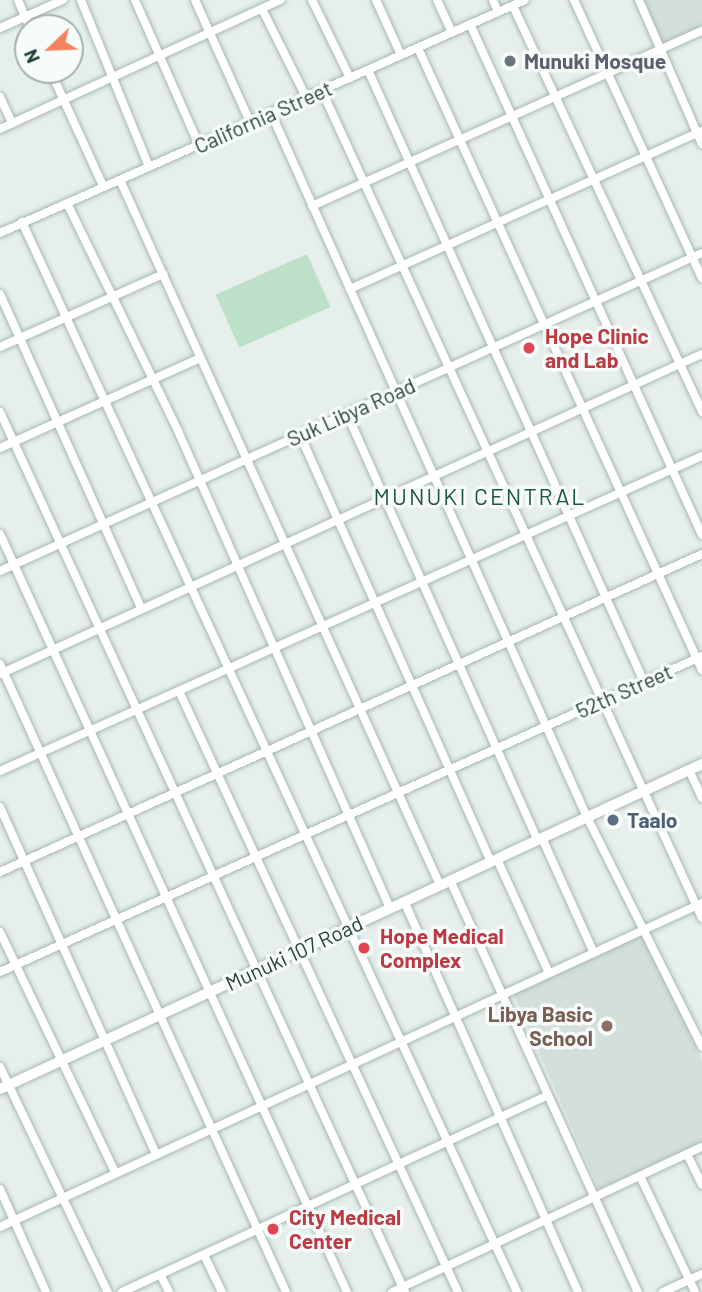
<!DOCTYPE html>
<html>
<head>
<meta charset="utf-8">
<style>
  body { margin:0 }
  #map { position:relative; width:702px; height:1292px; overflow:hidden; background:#e6efeb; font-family:Barlow,sans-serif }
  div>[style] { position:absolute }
  .built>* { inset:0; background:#d4dfda }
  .green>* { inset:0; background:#bfe0c8; transform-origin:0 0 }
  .roads { filter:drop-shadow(0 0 2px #a8b8b2) drop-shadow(0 0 2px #a8b8b2) }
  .street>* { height:8px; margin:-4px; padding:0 4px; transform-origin:4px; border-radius:4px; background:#fff }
  .secondary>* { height:10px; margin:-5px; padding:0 5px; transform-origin:5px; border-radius:5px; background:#fff }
  .dots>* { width:19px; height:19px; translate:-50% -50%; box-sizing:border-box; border:4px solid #f7fbf9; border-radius:50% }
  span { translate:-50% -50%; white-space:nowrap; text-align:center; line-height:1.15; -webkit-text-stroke:7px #f7fbf9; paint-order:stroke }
  .worship-label { font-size:21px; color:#5b616d; font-weight:700 }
  .left { translate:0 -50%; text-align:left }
  .street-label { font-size:21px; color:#24423a }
  .health-label { font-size:21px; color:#be3a42; font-weight:700 }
  .service-label { font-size:21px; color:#4e5e75; font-weight:700 }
  .education-label { font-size:21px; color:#785e54; font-weight:700 }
  .right { translate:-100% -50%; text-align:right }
  .neighbourhood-label { font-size:23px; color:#1f5548; letter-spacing:2px }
  .north { position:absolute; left:14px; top:14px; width:70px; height:70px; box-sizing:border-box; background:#f7fbf9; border:2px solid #a3b1ad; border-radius:50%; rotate:247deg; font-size:19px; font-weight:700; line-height:28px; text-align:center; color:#24423a }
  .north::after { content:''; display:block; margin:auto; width:24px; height:32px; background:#f4845f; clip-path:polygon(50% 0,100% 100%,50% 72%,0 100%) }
</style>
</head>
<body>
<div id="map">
  <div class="built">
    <div style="clip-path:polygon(641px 0,702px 0,702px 27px,660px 45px)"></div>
    <div style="clip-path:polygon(645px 932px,702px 1061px,702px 1143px,599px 1189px,512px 991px)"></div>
  </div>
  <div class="green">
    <div style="left:307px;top:254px;width:58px;height:100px;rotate:66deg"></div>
  </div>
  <div class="roads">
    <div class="street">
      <div style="left:18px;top:0;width:30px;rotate:67deg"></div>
      <div style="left:81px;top:0;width:180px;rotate:67.8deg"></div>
      <div style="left:135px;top:0;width:158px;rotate:66.2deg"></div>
      <div style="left:195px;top:0;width:134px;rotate:65.7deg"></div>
      <div style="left:312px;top:0;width:87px;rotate:64deg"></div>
      <div style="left:376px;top:0;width:60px;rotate:65.6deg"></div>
      <div style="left:437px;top:0;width:35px;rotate:65deg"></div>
      <div style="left:493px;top:0;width:13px;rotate:67deg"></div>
      <div style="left:574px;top:0;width:306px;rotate:65.3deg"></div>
      <div style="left:639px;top:0;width:157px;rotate:66.4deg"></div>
      <div style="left:513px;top:6px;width:448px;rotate:65deg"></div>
      <div style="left:262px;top:9px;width:98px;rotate:63.4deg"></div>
      <div style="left:470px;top:24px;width:561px;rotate:65.58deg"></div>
      <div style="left:0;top:28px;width:69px;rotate:-24deg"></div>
      <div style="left:418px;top:48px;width:684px;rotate:65.46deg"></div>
      <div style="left:50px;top:70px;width:128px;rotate:65.4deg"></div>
      <div style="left:368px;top:70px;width:671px;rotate:65.73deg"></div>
      <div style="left:322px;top:91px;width:910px;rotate:65.32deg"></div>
      <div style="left:0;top:97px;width:29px;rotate:65deg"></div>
      <div style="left:271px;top:113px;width:772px;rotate:65.83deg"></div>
      <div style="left:587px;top:817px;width:257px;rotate:63.4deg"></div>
      <div style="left:0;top:129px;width:309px;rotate:-24.7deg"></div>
      <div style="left:120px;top:180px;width:774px;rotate:65.59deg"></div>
      <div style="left:67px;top:203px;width:254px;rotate:64deg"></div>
      <div style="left:178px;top:431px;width:522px;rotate:66.04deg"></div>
      <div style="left:312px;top:206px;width:427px;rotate:-24.2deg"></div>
      <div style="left:22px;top:222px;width:1179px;rotate:65.17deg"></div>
      <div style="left:0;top:233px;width:574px;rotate:-23.93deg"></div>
      <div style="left:350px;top:289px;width:386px;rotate:-24.2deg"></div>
      <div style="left:0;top:294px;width:344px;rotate:65.8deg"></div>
      <div style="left:0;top:347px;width:179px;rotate:-24.1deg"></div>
      <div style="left:0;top:412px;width:969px;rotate:65.29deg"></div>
      <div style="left:347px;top:414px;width:467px;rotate:65.9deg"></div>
      <div style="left:300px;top:435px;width:467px;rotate:65.9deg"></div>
      <div style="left:0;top:448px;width:219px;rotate:-24.2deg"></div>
      <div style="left:0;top:534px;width:834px;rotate:65.4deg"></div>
      <div style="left:0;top:571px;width:771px;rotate:-24.37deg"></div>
      <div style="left:0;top:664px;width:690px;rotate:65.51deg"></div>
      <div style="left:0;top:674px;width:771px;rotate:-24.51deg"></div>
      <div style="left:179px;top:691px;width:663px;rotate:65.1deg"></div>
      <div style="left:689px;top:770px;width:31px;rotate:65deg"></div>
      <div style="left:0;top:771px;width:769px;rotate:-24.17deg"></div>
      <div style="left:0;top:807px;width:378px;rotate:65.8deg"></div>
      <div style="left:542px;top:838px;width:126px;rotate:65.7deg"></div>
      <div style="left:497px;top:859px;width:125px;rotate:65.5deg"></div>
      <div style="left:0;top:872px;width:771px;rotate:-24.37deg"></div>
      <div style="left:450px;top:880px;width:453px;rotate:65.5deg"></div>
      <div style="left:404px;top:901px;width:428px;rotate:66deg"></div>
      <div style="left:0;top:932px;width:264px;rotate:64.4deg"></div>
      <div style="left:0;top:972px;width:770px;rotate:-24.23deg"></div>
      <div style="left:0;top:1067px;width:250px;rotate:64.4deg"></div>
      <div style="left:687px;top:1154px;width:34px;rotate:64deg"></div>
      <div style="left:640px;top:1176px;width:128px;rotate:64.6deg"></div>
      <div style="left:0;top:1189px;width:113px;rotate:65.9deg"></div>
      <div style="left:0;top:1227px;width:773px;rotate:-24.78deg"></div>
      <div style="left:204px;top:1255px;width:41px;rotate:64.1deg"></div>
      <div style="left:161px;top:1276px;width:18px;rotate:63deg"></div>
      <div style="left:122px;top:1292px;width:469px;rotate:-24.8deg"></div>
      <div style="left:392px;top:1292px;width:342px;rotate:-25.1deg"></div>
      <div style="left:663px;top:1292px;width:43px;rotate:-24.8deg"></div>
    </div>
    <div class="secondary">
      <div style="left:0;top:1089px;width:774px;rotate:-24.84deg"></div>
    </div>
  </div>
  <div class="dots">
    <div style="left:510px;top:61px;background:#6b7280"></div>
    <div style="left:529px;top:348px;background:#e0444e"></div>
    <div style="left:613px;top:820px;background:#5c6f8a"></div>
    <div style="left:364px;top:948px;background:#e0444e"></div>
    <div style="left:607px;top:1026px;background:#8d6e63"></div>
    <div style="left:273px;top:1229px;background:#e0444e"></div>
  </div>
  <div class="worship-label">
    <span class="left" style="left:524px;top:61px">Munuki Mosque</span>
  </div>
  <div class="street-label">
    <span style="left:263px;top:117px;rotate:-24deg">California Street</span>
    <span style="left:351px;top:412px;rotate:-24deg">Suk Libya Road</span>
    <span style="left:624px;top:691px;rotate:-24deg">52th Street</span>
    <span style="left:294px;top:953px;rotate:-25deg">Munuki 107 Road</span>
  </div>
  <div class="health-label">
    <span class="left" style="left:545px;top:348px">Hope Clinic<br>and Lab</span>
    <span class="left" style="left:380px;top:948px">Hope Medical<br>Complex</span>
    <span class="left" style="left:289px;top:1229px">City Medical<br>Center</span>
  </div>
  <div class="service-label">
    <span class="left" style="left:627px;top:820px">Taalo</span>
  </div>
  <div class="education-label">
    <span class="right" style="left:593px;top:1026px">Libya Basic<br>School</span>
  </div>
  <div class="neighbourhood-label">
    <span style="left:480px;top:496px">MUNUKI CENTRAL</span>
  </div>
  <div class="north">N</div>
</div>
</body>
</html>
